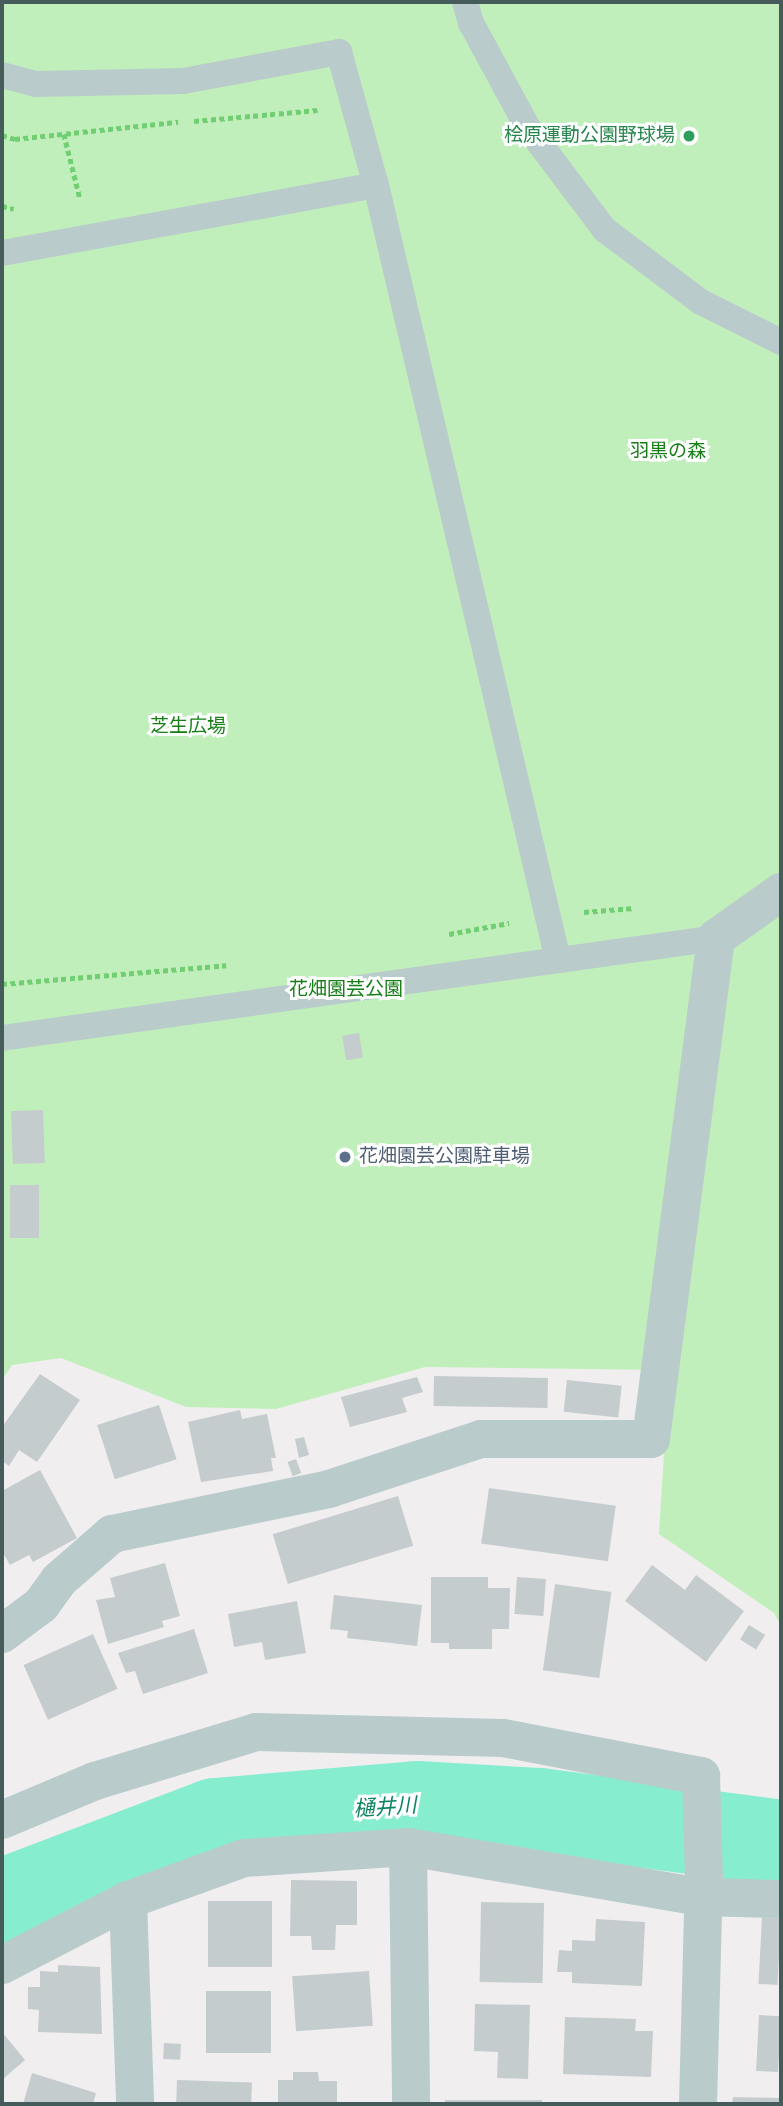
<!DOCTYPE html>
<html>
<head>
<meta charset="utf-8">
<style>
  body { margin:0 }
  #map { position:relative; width:783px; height:2106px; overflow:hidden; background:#f1eeef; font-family:"Nunito Sans","Noto Sans JP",sans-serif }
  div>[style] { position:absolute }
  .green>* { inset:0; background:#c1efbb }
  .river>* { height:86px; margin:-43px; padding:0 43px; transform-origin:43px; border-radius:43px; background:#87edcf }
  .building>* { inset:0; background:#c5ccce; transform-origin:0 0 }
  .path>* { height:4.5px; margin-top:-2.25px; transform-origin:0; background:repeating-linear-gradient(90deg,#72ce73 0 5px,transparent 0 8.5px) }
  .service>* { height:26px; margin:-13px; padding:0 13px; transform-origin:13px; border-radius:13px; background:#b9cbcb }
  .minor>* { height:38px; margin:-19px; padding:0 19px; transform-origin:19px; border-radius:19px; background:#b9cbcb }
  .dots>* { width:19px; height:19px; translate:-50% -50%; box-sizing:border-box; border:4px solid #fff; border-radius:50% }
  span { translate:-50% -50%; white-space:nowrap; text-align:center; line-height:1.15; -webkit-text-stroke:6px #fff; paint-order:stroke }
  .leisure-label { font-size:19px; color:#27864d }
  .right { translate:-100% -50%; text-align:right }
  .park-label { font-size:19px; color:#157e15 }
  .service-label { font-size:19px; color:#4e5e75 }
  .left { translate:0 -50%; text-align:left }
  .water-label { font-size:21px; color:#0c8461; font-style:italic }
  .frame { position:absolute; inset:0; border:4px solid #465c5b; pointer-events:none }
</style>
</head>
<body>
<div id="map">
  <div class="green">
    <div style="clip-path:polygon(2px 2px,781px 2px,781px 1626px,774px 1613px,659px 1534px,692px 1000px,660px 1370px,425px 1367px,276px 1409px,186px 1407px,61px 1358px,12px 1365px,2px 1380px)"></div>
  </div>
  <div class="river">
    <div style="left:2px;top:1902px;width:228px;rotate:-20.8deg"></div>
    <div style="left:215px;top:1821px;width:203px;rotate:-4.8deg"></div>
    <div style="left:417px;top:1804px;width:122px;rotate:3.3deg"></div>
    <div style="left:539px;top:1811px;width:244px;rotate:7.5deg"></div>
  </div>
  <div class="building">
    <div style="left:359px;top:1033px;width:25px;height:17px;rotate:81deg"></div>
    <div style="left:43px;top:1110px;width:53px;height:32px;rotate:88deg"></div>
    <div style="left:39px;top:1185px;width:53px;height:29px;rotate:90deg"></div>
    <div style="clip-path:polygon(40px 1374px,80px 1400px,37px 1462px,19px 1450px,9px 1466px,2px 1461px,2px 1427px)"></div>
    <div style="left:434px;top:1376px;width:114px;height:30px;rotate:1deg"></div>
    <div style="clip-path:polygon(417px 1377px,423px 1392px,402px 1398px,407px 1412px,350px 1427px,341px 1397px)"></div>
    <div style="left:567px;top:1380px;width:55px;height:32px;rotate:6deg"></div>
    <div style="left:159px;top:1405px;width:57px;height:65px;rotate:72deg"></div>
    <div style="clip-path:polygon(240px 1410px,242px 1419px,267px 1414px,276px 1458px,271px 1458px,273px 1471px,201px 1482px,188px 1422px)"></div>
    <div style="clip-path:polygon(304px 1437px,309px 1455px,299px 1458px,295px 1439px)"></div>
    <div style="left:296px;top:1459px;width:15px;height:9px;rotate:70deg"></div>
    <div style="clip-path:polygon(40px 1470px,77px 1538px,33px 1562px,29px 1555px,10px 1565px,2px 1551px,2px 1491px)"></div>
    <div style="left:489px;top:1488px;width:128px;height:56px;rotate:8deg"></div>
    <div style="left:398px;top:1496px;width:52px;height:131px;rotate:73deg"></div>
    <div style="clip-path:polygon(165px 1563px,180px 1616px,162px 1621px,164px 1627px,108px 1644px,96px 1600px,115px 1597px,110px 1578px)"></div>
    <div style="clip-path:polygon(652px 1565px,685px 1590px,696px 1575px,744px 1611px,706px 1662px,625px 1601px)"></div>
    <div style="clip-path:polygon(431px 1577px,488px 1577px,488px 1588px,510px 1588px,509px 1629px,492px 1629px,492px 1649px,449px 1649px,449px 1643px,431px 1643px)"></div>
    <div style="left:517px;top:1577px;width:29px;height:37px;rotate:4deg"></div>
    <div style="left:555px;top:1584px;width:57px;height:87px;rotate:8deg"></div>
    <div style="clip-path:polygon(334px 1595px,422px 1605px,417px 1646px,347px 1638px,348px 1631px,330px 1629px)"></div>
    <div style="clip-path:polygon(297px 1601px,306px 1653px,265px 1660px,262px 1642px,234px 1647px,228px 1614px)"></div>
    <div style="left:749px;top:1625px;width:19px;height:17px;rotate:32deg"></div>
    <div style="clip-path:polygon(194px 1629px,208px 1673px,143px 1694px,135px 1671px,126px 1673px,118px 1653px)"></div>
    <div style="left:93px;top:1634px;width:60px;height:76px;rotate:66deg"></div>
    <div style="clip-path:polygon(291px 1880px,357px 1881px,357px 1925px,336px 1925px,335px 1950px,312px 1950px,311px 1936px,290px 1936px)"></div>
    <div style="left:208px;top:1901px;width:64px;height:66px"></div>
    <div style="left:481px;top:1902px;width:63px;height:80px;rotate:1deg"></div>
    <div style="left:762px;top:1917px;width:19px;height:67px;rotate:3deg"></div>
    <div style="clip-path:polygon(596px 1919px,645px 1922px,642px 1986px,572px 1983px,572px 1972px,557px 1972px,559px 1950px,572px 1951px,572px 1940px,595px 1941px)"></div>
    <div style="clip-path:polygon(58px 1965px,100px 1967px,102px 2034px,38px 2032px,39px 2010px,28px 2009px,28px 1987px,40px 1987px,40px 1971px,58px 1972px)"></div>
    <div style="left:369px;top:1971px;width:55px;height:77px;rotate:86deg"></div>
    <div style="left:206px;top:1991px;width:65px;height:62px"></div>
    <div style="clip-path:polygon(475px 2004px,530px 2005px,528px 2079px,497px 2078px,498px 2052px,474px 2051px)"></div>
    <div style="left:759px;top:2015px;width:22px;height:56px;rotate:3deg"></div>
    <div style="clip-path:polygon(565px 2017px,636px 2019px,635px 2031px,653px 2031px,651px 2077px,563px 2074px)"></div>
    <div style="clip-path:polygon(2px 2032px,25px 2060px,2px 2080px)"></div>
    <div style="left:164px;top:2043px;width:17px;height:16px;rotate:3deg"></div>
    <div style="clip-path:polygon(293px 2072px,318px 2072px,319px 2081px,337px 2081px,337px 2104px,278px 2104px,278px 2080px,293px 2080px)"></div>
    <div style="clip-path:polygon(32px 2073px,96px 2093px,93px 2104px,23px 2104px)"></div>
    <div style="left:177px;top:2080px;width:75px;height:24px;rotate:2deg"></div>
    <div style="clip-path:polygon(733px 2097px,781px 2098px,781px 2104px,732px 2104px)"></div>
    <div style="left:445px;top:2100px;width:97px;height:4px"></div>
  </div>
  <div class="path">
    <div style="left:194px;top:121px;width:124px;rotate:-5.1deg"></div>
    <div style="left:64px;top:134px;width:66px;rotate:76deg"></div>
    <div style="left:2px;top:135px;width:14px;rotate:17deg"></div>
    <div style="left:15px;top:139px;width:164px;rotate:-6deg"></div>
    <div style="left:2px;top:206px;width:12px;rotate:14deg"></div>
    <div style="left:584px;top:912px;width:50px;rotate:-4.6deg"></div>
    <div style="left:449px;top:934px;width:61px;rotate:-10.4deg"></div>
    <div style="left:2px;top:984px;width:225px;rotate:-4.8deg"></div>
  </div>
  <div class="service">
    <div style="left:465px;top:2px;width:22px;rotate:74deg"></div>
    <div style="left:471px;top:23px;width:119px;rotate:61.5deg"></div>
    <div style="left:528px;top:128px;width:128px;rotate:53deg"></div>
    <div style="left:605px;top:230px;width:120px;rotate:36.9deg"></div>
    <div style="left:701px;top:302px;width:89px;rotate:26.6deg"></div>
    <div style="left:2px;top:75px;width:35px;rotate:15deg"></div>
    <div style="left:36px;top:84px;width:147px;rotate:-1.2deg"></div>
    <div style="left:183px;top:81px;width:159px;rotate:-10.5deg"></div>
    <div style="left:339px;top:52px;width:138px;rotate:74.5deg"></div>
    <div style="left:2px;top:253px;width:380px;rotate:-10.3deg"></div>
    <div style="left:376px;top:185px;width:796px;rotate:76.78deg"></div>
    <div style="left:2px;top:1038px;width:721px;rotate:-7.97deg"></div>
  </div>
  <div class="minor">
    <div style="left:2px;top:1634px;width:49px;rotate:-36.6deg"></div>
    <div style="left:41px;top:1605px;width:31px;rotate:-54deg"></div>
    <div style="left:59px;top:1580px;width:70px;rotate:-41deg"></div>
    <div style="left:112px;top:1534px;width:222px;rotate:-11.7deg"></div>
    <div style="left:329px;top:1489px;width:160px;rotate:-18.2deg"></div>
    <div style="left:481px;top:1439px;width:170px"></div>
    <div style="left:651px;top:1439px;width:505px;rotate:-82.61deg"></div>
    <div style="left:716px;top:938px;width:80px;rotate:-35.3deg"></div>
    <div style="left:2px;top:1820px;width:101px;rotate:-22.8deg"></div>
    <div style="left:95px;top:1781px;width:168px;rotate:-16.9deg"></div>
    <div style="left:256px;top:1732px;width:247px;rotate:1.4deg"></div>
    <div style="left:503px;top:1738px;width:202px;rotate:10.9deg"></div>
    <div style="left:701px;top:1776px;width:99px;rotate:88.3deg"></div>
    <div style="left:704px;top:1875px;width:229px;rotate:91.5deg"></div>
    <div style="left:408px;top:1847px;width:257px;rotate:89.3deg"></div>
    <div style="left:128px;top:1900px;width:204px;rotate:88deg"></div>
    <div style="left:2px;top:1965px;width:142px;rotate:-27.3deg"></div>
    <div style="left:128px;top:1900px;width:123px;rotate:-19.9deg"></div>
    <div style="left:244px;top:1858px;width:164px;rotate:-3.8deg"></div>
    <div style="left:408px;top:1847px;width:298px;rotate:9.7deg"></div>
    <div style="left:702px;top:1897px;width:79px;rotate:1.5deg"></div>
  </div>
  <div class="dots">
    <div style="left:689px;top:136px;background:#2e9e5b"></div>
    <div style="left:345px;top:1157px;background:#5c6f8a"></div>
  </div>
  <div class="leisure-label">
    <span class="right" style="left:675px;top:136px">桧原運動公園野球場</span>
  </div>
  <div class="park-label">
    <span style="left:668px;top:452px">羽黒の森</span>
    <span style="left:188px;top:727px">芝生広場</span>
    <span style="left:346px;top:990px">花畑園芸公園</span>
  </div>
  <div class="service-label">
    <span class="left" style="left:359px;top:1157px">花畑園芸公園駐車場</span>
  </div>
  <div class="water-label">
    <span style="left:385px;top:1807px;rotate:-4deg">樋井川</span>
  </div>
  <div class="frame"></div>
</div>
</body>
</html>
